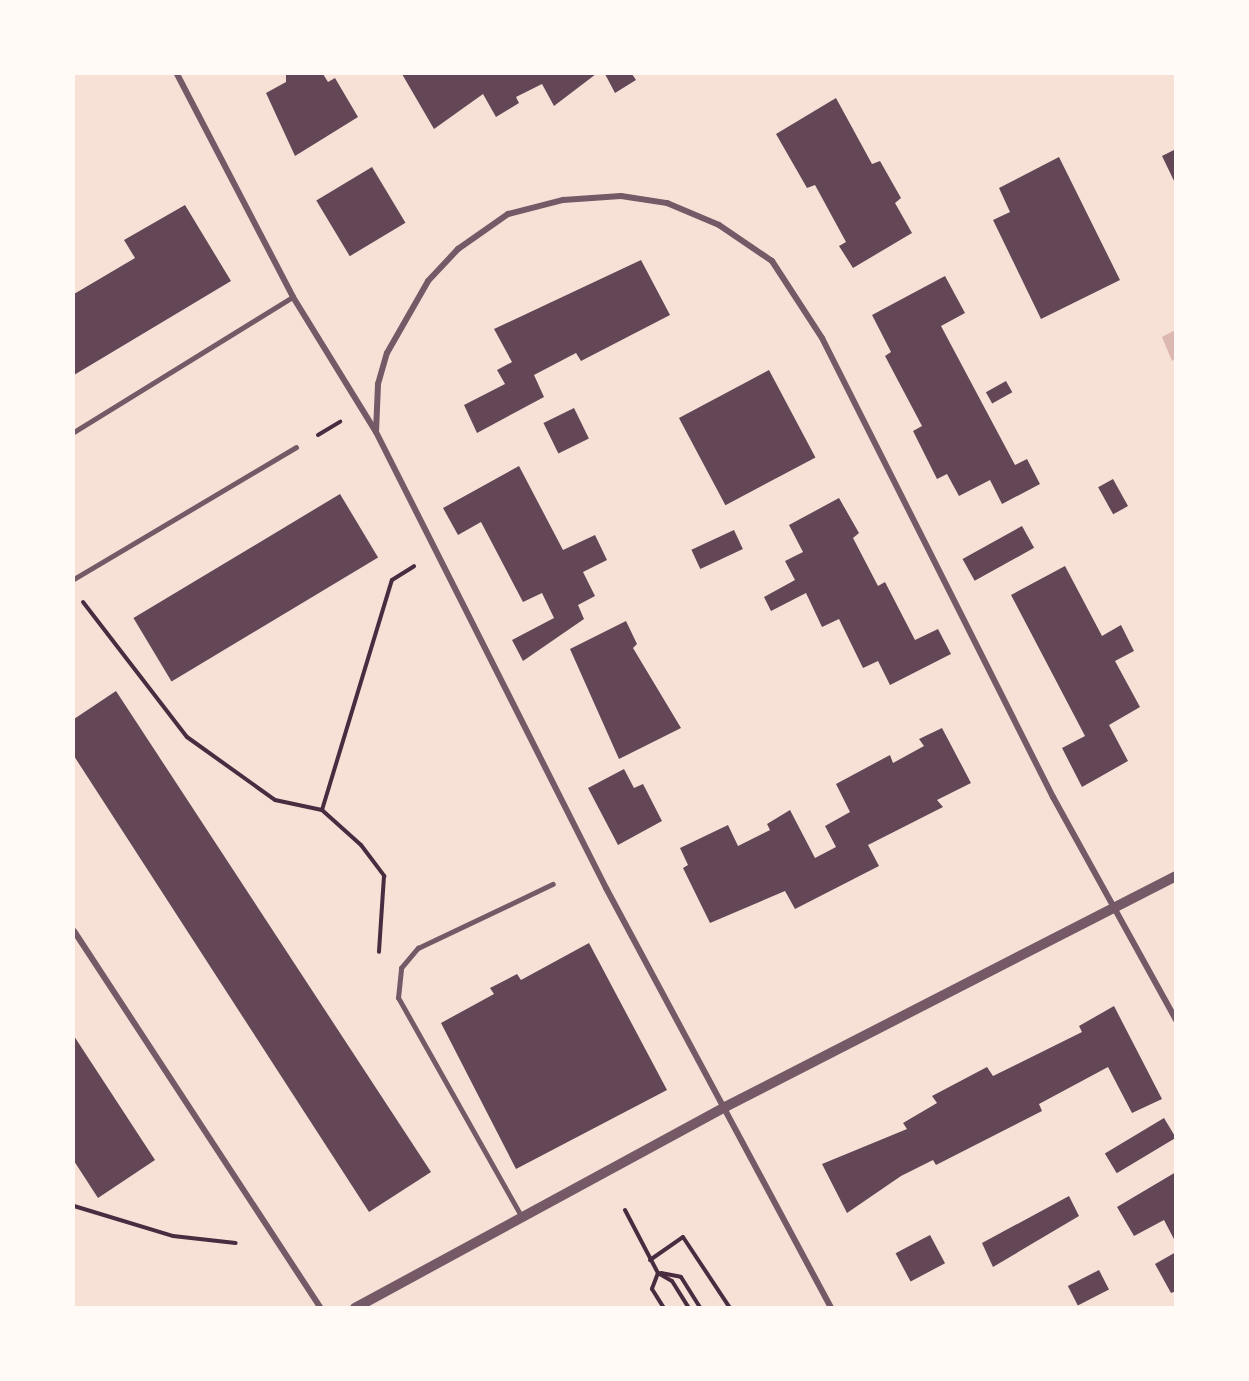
<!DOCTYPE html>
<html>
<head>
<meta charset="utf-8">
<style>
  body { margin:0 }
  #map { position:relative; width:1249px; height:1381px; overflow:hidden; background:#f7e1d7; font-family:"Public Sans",sans-serif }
  div>[style] { position:absolute }
  .water>* { inset:0; background:#dcb8b0 }
  .building>* { inset:0; background:#644757; transform-origin:0 0 }
  .path>* { height:4px; margin:-2px; padding:0 2px; transform-origin:2px; border-radius:2px; background:#4a2c40 }
  .service>* { height:4.5px; margin:-2.25px; padding:0 2.25px; transform-origin:2.25px; border-radius:2.25px; background:#755966 }
  .minor>* { height:6px; margin:-3px; padding:0 3px; transform-origin:3px; border-radius:3px; background:#755966 }
  .tertiary>* { height:10px; margin:-5px; padding:0 5px; transform-origin:5px; border-radius:5px; background:#755966 }
  span { translate:-50% -50%; white-space:nowrap; text-align:center; line-height:1.15; -webkit-text-stroke:4.5px #fffaf5; paint-order:stroke }
  .frame { position:absolute; inset:0; border:75px solid #fffaf5; pointer-events:none }
</style>
</head>
<body>
<div id="map">
  <div class="water">
    <div style="clip-path:polygon(1175px 330px,1175px 359px,1172px 361px,1162px 337px)"></div>
  </div>
  <div class="building">
    <div style="clip-path:polygon(286px 74px,323px 74px,328px 82px,335px 78px,358px 117px,295px 156px,266px 93px,286px 82px)"></div>
    <div style="clip-path:polygon(402px 74px,596px 74px,554px 106px,542px 84px,516px 97px,519px 103px,496px 117px,483px 94px,434px 129px)"></div>
    <div style="clip-path:polygon(605px 74px,632px 74px,636px 80px,615px 93px)"></div>
    <div style="clip-path:polygon(836px 98px,872px 164px,880px 161px,901px 198px,895px 203px,912px 233px,853px 268px,839px 246px,846px 242px,815px 185px,807px 188px,776px 134px)"></div>
    <div style="clip-path:polygon(1176px 149px,1176px 185px,1162px 156px)"></div>
    <div style="clip-path:polygon(1059px 157px,1120px 280px,1041px 319px,993px 220px,1010px 212px,999px 188px)"></div>
    <div style="left:372px;top:167px;width:65px;height:65px;rotate:59deg"></div>
    <div style="clip-path:polygon(185px 205px,231px 281px,74px 375px,74px 294px,135px 258px,124px 240px)"></div>
    <div style="clip-path:polygon(641px 260px,670px 315px,581px 361px,576px 353px,534px 375px,544px 397px,477px 433px,464px 405px,505px 384px,497px 370px,512px 362px,494px 329px)"></div>
    <div style="clip-path:polygon(945px 276px,965px 313px,941px 326px,1015px 465px,1027px 459px,1040px 484px,1002px 504px,990px 480px,959px 496px,947px 474px,937px 479px,913px 431px,922px 426px,885px 356px,891px 352px,872px 315px)"></div>
    <div style="left:769px;top:370px;width:99px;height:102px;rotate:62deg"></div>
    <div style="left:1006px;top:381px;width:13px;height:23px;rotate:61deg"></div>
    <div style="left:574px;top:408px;width:34px;height:34px;rotate:64deg"></div>
    <div style="clip-path:polygon(519px 466px,563px 550px,595px 535px,607px 560px,583px 572px,595px 596px,578px 605px,584px 619px,523px 661px,512px 640px,554px 618px,542px 593px,523px 602px,481px 522px,458px 535px,443px 508px)"></div>
    <div style="left:1113px;top:479px;width:31px;height:17px;rotate:61deg"></div>
    <div style="left:340px;top:494px;width:74px;height:241px;rotate:59deg"></div>
    <div style="clip-path:polygon(839px 498px,859px 533px,853px 538px,878px 586px,885px 582px,915px 640px,938px 629px,951px 654px,890px 685px,878px 661px,863px 668px,839px 619px,822px 627px,806px 593px,771px 611px,764px 597px,795px 580px,785px 561px,803px 552px,789px 525px)"></div>
    <div style="left:1022px;top:526px;width:25px;height:68px;rotate:61deg"></div>
    <div style="left:734px;top:530px;width:21px;height:47px;rotate:65deg"></div>
    <div style="clip-path:polygon(1065px 566px,1102px 636px,1121px 625px,1134px 651px,1115px 661px,1140px 707px,1109px 725px,1128px 761px,1082px 787px,1062px 748px,1085px 736px,1011px 595px)"></div>
    <div style="clip-path:polygon(626px 621px,637px 644px,633px 648px,681px 728px,619px 759px,570px 649px)"></div>
    <div style="clip-path:polygon(116px 691px,431px 1172px,369px 1212px,74px 756px,74px 719px)"></div>
    <div style="clip-path:polygon(942px 728px,971px 783px,937px 800px,943px 807px,868px 845px,879px 866px,795px 909px,785px 891px,710px 923px,683px 868px,688px 865px,680px 848px,728px 825px,738px 846px,770px 830px,767px 824px,790px 810px,815px 858px,836px 847px,825px 826px,850px 812px,836px 784px,890px 755px,893px 763px,924px 746px,919px 739px)"></div>
    <div style="clip-path:polygon(624px 769px,634px 788px,643px 784px,662px 821px,618px 845px,588px 788px)"></div>
    <div style="clip-path:polygon(589px 943px,667px 1090px,516px 1169px,441px 1023px,494px 994px,490px 988px,517px 974px,521px 980px)"></div>
    <div style="clip-path:polygon(1114px 1006px,1162px 1099px,1132px 1113px,1108px 1067px,1039px 1104px,1042px 1111px,936px 1165px,933px 1160px,901px 1176px,847px 1213px,822px 1164px,907px 1129px,903px 1123px,937px 1103px,932px 1096px,987px 1067px,993px 1076px,1082px 1032px,1079px 1026px)"></div>
    <div style="clip-path:polygon(74px 1036px,155px 1160px,98px 1198px,74px 1161px)"></div>
    <div style="left:1164px;top:1118px;width:23px;height:69px;rotate:59deg"></div>
    <div style="clip-path:polygon(1176px 1172px,1176px 1243px,1164px 1220px,1134px 1236px,1117px 1207px)"></div>
    <div style="clip-path:polygon(1069px 1196px,1079px 1216px,993px 1267px,982px 1243px)"></div>
    <div style="left:930px;top:1235px;width:32px;height:39px;rotate:62deg"></div>
    <div style="clip-path:polygon(1176px 1252px,1176px 1291px,1171px 1293px,1155px 1264px)"></div>
    <div style="left:1099px;top:1270px;width:22px;height:35px;rotate:63deg"></div>
  </div>
  <div class="path">
    <div style="left:318px;top:435px;width:26px;rotate:-31deg"></div>
    <div style="left:83px;top:602px;width:170px;rotate:52.4deg"></div>
    <div style="left:187px;top:737px;width:108px;rotate:35.6deg"></div>
    <div style="left:275px;top:800px;width:48px;rotate:12deg"></div>
    <div style="left:322px;top:810px;width:52px;rotate:41.9deg"></div>
    <div style="left:361px;top:845px;width:39px;rotate:53deg"></div>
    <div style="left:384px;top:876px;width:76px;rotate:93.8deg"></div>
    <div style="left:322px;top:810px;width:240px;rotate:-73.1deg"></div>
    <div style="left:392px;top:580px;width:26px;rotate:-32deg"></div>
    <div style="left:74px;top:1206px;width:103px;rotate:16.9deg"></div>
    <div style="left:173px;top:1236px;width:63px;rotate:6.3deg"></div>
    <div style="left:625px;top:1210px;width:71px;rotate:62.4deg"></div>
    <div style="left:658px;top:1273px;width:16px;rotate:30deg"></div>
    <div style="left:672px;top:1281px;width:32px;rotate:58deg"></div>
    <div style="left:650px;top:1260px;width:40px;rotate:-34.9deg"></div>
    <div style="left:683px;top:1237px;width:85px;rotate:56.5deg"></div>
    <div style="left:658px;top:1273px;width:17px;rotate:111deg"></div>
    <div style="left:652px;top:1289px;width:22px;rotate:58deg"></div>
    <div style="left:661px;top:1273px;width:20px;rotate:11deg"></div>
    <div style="left:681px;top:1277px;width:36px;rotate:58deg"></div>
  </div>
  <div class="service">
    <div style="left:74px;top:432px;width:257px;rotate:-31.7deg"></div>
    <div style="left:74px;top:579px;width:258px;rotate:-30.7deg"></div>
    <div style="left:521px;top:1216px;width:250px;rotate:-119.4deg"></div>
    <div style="left:398px;top:998px;width:30px;rotate:-84deg"></div>
    <div style="left:401px;top:968px;width:26px;rotate:-50deg"></div>
    <div style="left:418px;top:948px;width:149px;rotate:-25.4deg"></div>
  </div>
  <div class="minor">
    <div style="left:177px;top:74px;width:251px;rotate:62.5deg"></div>
    <div style="left:293px;top:297px;width:158px;rotate:58.4deg"></div>
    <div style="left:376px;top:432px;width:511px;rotate:63.23deg"></div>
    <div style="left:606px;top:888px;width:476px;rotate:61.8deg"></div>
    <div style="left:376px;top:432px;width:48px;rotate:-87.6deg"></div>
    <div style="left:378px;top:384px;width:32px;rotate:-74deg"></div>
    <div style="left:387px;top:353px;width:83px;rotate:-60.3deg"></div>
    <div style="left:428px;top:281px;width:44px;rotate:-46.8deg"></div>
    <div style="left:458px;top:249px;width:61px;rotate:-35deg"></div>
    <div style="left:508px;top:214px;width:57px;rotate:-14.3deg"></div>
    <div style="left:563px;top:200px;width:58px;rotate:-3.9deg"></div>
    <div style="left:621px;top:196px;width:47px;rotate:8.7deg"></div>
    <div style="left:667px;top:203px;width:56px;rotate:22.9deg"></div>
    <div style="left:719px;top:225px;width:64px;rotate:34.2deg"></div>
    <div style="left:772px;top:261px;width:92px;rotate:57deg"></div>
    <div style="left:822px;top:338px;width:514px;rotate:63.29deg"></div>
    <div style="left:1053px;top:797px;width:255px;rotate:61.1deg"></div>
    <div style="left:74px;top:931px;width:451px;rotate:56.8deg"></div>
  </div>
  <div class="tertiary">
    <div style="left:355px;top:1308px;width:423px;rotate:-28.5deg"></div>
    <div style="left:727px;top:1106px;width:504px;rotate:-27.12deg"></div>
  </div>
  <div class="frame"></div>
</div>
</body>
</html>
